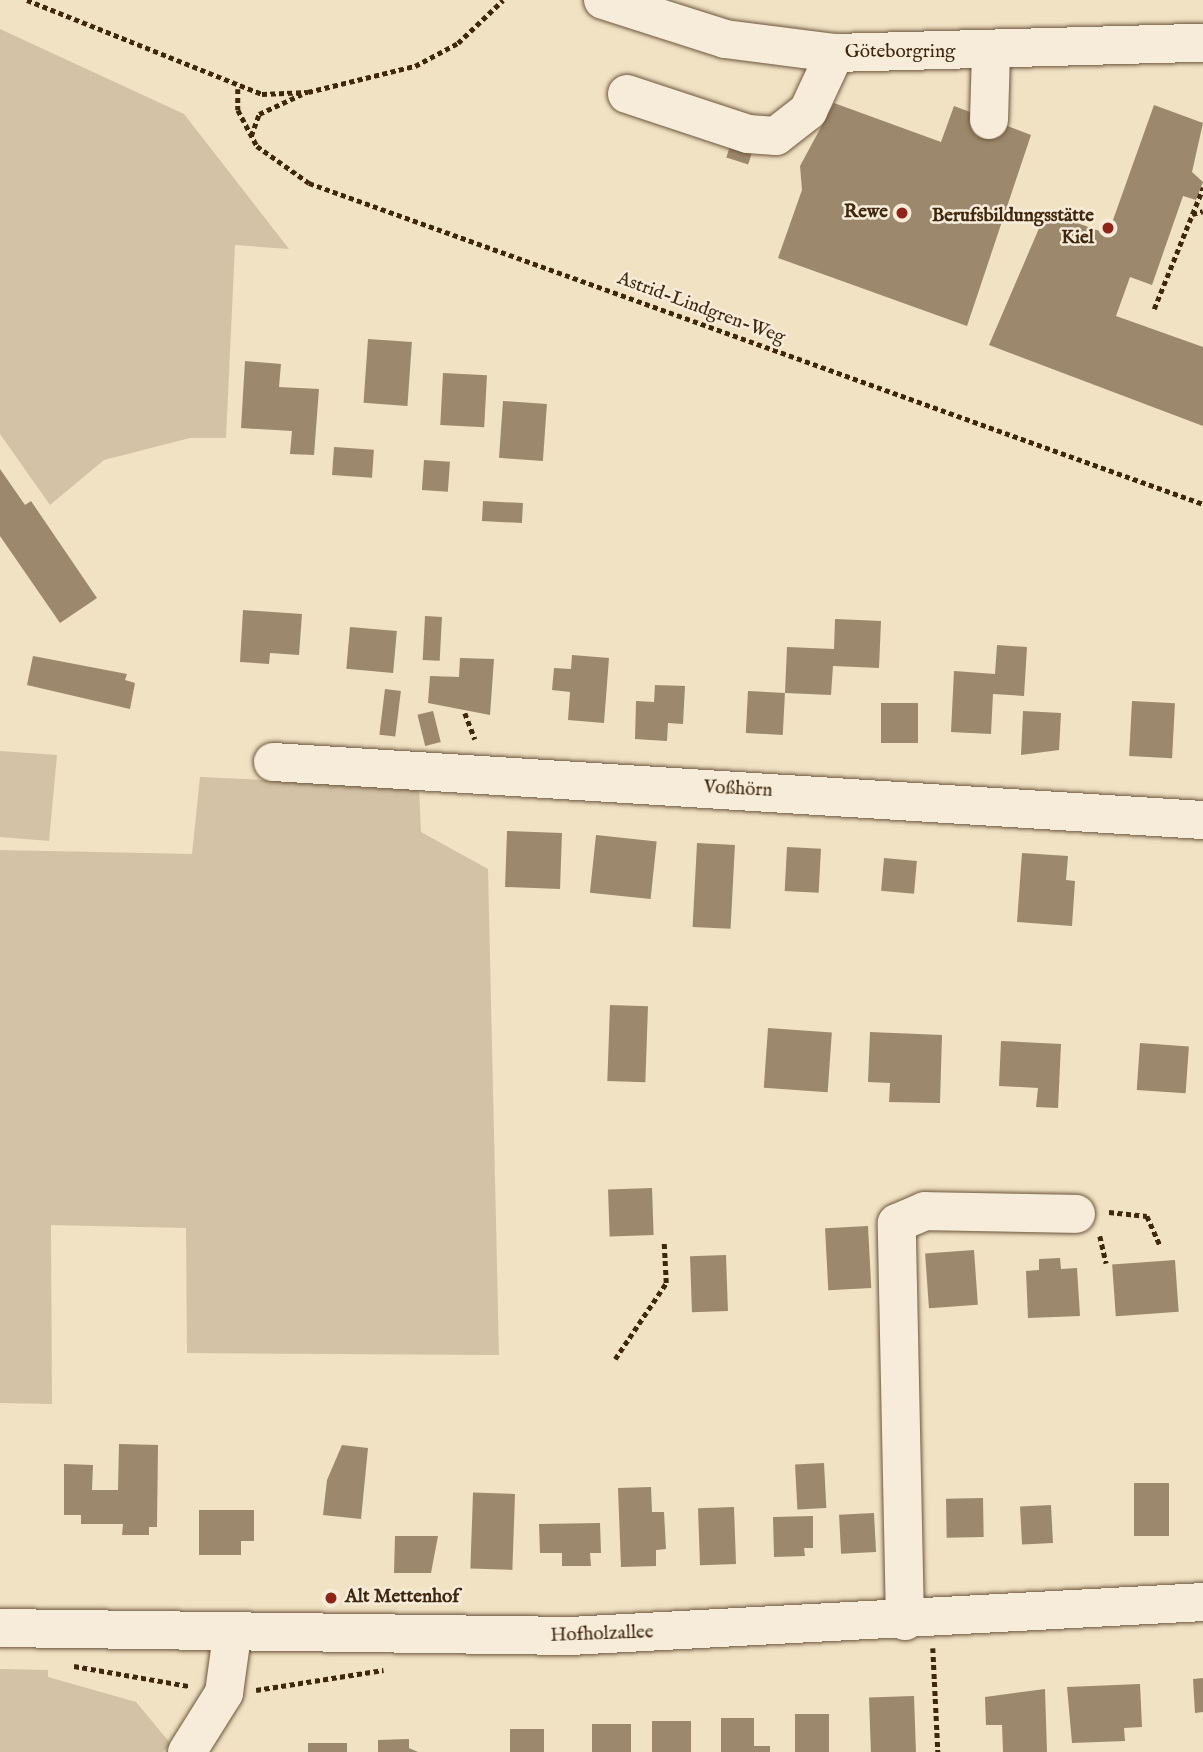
<!DOCTYPE html>
<html>
<head>
<meta charset="utf-8">
<style>
  body { margin:0 }
  #map { position:relative; width:1203px; height:1752px; overflow:hidden; background:#f1e2c4; font-family:"IM FELL English",serif }
  div>[style] { position:absolute }
  .green>* { inset:0; background:#d3c2a5 }
  .building>* { inset:0; background:#9c886d; transform-origin:0 0 }
  .path>* { height:4.5px; margin-top:-2.25px; transform-origin:0; background:repeating-linear-gradient(90deg,#3f270e 0 5px,transparent 0 8.5px) }
  .roads { filter:drop-shadow(0 0 2px #6c563c) drop-shadow(0 0 2px #6c563c) }
  .minor>* { height:38px; margin:-19px; padding:0 19px; transform-origin:19px; border-radius:19px; background:#f6ecd9 }
  .dots>* { width:19px; height:19px; translate:-50% -50%; box-sizing:border-box; border:4px solid #f6ecd9; border-radius:50% }
  span { translate:-50% -50%; white-space:nowrap; text-align:center; line-height:1.15; -webkit-text-stroke:5px #f6ecd9; paint-order:stroke }
  .street-label { font-size:19px; color:#3f270e }
  .poi-label { font-size:19px; color:#3f270e; font-weight:700 }
  .right { translate:-100% -50%; text-align:right }
  .left { translate:0 -50%; text-align:left }
</style>
</head>
<body>
<div id="map">
  <div class="green">
    <div style="clip-path:polygon(0 29px,184px 114px,289px 249px,235px 245px,226px 438px,190px 438px,104px 460px,50px 505px,0 434px)"></div>
    <div style="clip-path:polygon(0 751px,57px 755px,49px 841px,0 837px)"></div>
    <div style="clip-path:polygon(200px 777px,419px 787px,421px 832px,488px 869px,499px 1355px,187px 1353px,186px 1228px,51px 1225px,52px 1404px,0 1403px,0 850px,192px 854px)"></div>
    <div style="clip-path:polygon(0 1669px,48px 1670px,48px 1677px,136px 1702px,171px 1744px,163px 1752px,0 1752px)"></div>
  </div>
  <div class="building">
    <div style="clip-path:polygon(834px 103px,941px 142px,954px 106px,1031px 135px,967px 326px,778px 258px,802px 190px,800px 166px)"></div>
    <div style="clip-path:polygon(1154px 105px,1203px 123px,1192px 172px,1203px 182px,1196px 200px,1183px 196px,1152px 285px,1130px 277px,1116px 316px,1203px 347px,1203px 426px,989px 345px,1046px 212px,1108px 234px)"></div>
    <div style="left:730px;top:146px;width:23px;height:12px;rotate:18deg"></div>
    <div style="left:368px;top:339px;width:44px;height:64px;rotate:4deg"></div>
    <div style="clip-path:polygon(245px 361px,281px 364px,279px 387px,319px 389px,314px 455px,290px 454px,292px 431px,241px 428px)"></div>
    <div style="left:443px;top:373px;width:44px;height:52px;rotate:3deg"></div>
    <div style="left:503px;top:401px;width:44px;height:57px;rotate:4deg"></div>
    <div style="left:334px;top:447px;width:40px;height:28px;rotate:4deg"></div>
    <div style="left:424px;top:460px;width:26px;height:30px;rotate:4deg"></div>
    <div style="clip-path:polygon(0 469px,25px 505px,31px 501px,97px 598px,60px 623px,0 536px)"></div>
    <div style="left:483px;top:501px;width:40px;height:20px;rotate:3deg"></div>
    <div style="clip-path:polygon(243px 610px,302px 614px,299px 655px,270px 653px,269px 664px,240px 662px)"></div>
    <div style="left:425px;top:616px;width:17px;height:44px;rotate:3deg"></div>
    <div style="clip-path:polygon(835px 619px,881px 621px,879px 668px,833px 666px,831px 695px,785px 693px,787px 647px,834px 649px)"></div>
    <div style="left:350px;top:627px;width:47px;height:42px;rotate:5deg"></div>
    <div style="clip-path:polygon(997px 645px,1027px 647px,1024px 696px,993px 694px,991px 734px,951px 732px,954px 671px,995px 674px)"></div>
    <div style="clip-path:polygon(572px 655px,609px 658px,604px 723px,568px 720px,570px 692px,552px 690px,554px 668px,571px 669px)"></div>
    <div style="clip-path:polygon(33px 656px,127px 674px,125px 680px,135px 683px,130px 709px,27px 685px)"></div>
    <div style="clip-path:polygon(460px 658px,494px 659px,490px 715px,428px 703px,430px 676px,459px 677px)"></div>
    <div style="clip-path:polygon(655px 685px,685px 686px,683px 724px,668px 723px,667px 741px,635px 739px,636px 701px,654px 702px)"></div>
    <div style="left:385px;top:689px;width:16px;height:46px;rotate:7deg"></div>
    <div style="left:748px;top:691px;width:37px;height:42px;rotate:3deg"></div>
    <div style="left:1132px;top:701px;width:43px;height:55px;rotate:3deg"></div>
    <div style="left:881px;top:703px;width:37px;height:40px"></div>
    <div style="left:433px;top:711px;width:32px;height:16px;rotate:76deg"></div>
    <div style="clip-path:polygon(1023px 711px,1061px 713px,1059px 750px,1021px 755px)"></div>
    <div style="left:507px;top:831px;width:55px;height:56px;rotate:2deg"></div>
    <div style="left:596px;top:835px;width:61px;height:58px;rotate:6deg"></div>
    <div style="left:697px;top:843px;width:38px;height:84px;rotate:3deg"></div>
    <div style="left:787px;top:847px;width:34px;height:44px;rotate:3deg"></div>
    <div style="clip-path:polygon(1022px 853px,1068px 856px,1066px 880px,1075px 881px,1072px 926px,1017px 922px)"></div>
    <div style="left:884px;top:858px;width:33px;height:33px;rotate:5deg"></div>
    <div style="left:610px;top:1005px;width:38px;height:76px;rotate:2deg"></div>
    <div style="left:768px;top:1028px;width:64px;height:60px;rotate:4deg"></div>
    <div style="clip-path:polygon(870px 1032px,942px 1035px,940px 1103px,889px 1102px,890px 1083px,868px 1082px)"></div>
    <div style="clip-path:polygon(1001px 1041px,1061px 1044px,1058px 1108px,1036px 1107px,1038px 1088px,999px 1086px)"></div>
    <div style="left:1140px;top:1043px;width:49px;height:47px;rotate:4deg"></div>
    <div style="left:652px;top:1188px;width:47px;height:44px;rotate:88deg"></div>
    <div style="left:868px;top:1226px;width:62px;height:43px;rotate:87deg"></div>
    <div style="left:974px;top:1250px;width:55px;height:49px;rotate:86deg"></div>
    <div style="left:726px;top:1255px;width:56px;height:36px;rotate:88deg"></div>
    <div style="clip-path:polygon(1060px 1258px,1061px 1269px,1077px 1268px,1080px 1316px,1028px 1318px,1026px 1271px,1039px 1270px,1039px 1259px)"></div>
    <div style="left:1175px;top:1260px;width:52px;height:63px;rotate:86deg"></div>
    <div style="clip-path:polygon(119px 1444px,158px 1445px,157px 1527px,149px 1527px,149px 1535px,122px 1535px,123px 1524px,81px 1524px,81px 1515px,64px 1515px,64px 1464px,93px 1465px,92px 1490px,118px 1490px)"></div>
    <div style="clip-path:polygon(342px 1445px,368px 1448px,361px 1519px,323px 1515px,327px 1480px)"></div>
    <div style="left:824px;top:1463px;width:45px;height:29px;rotate:87deg"></div>
    <div style="left:1134px;top:1483px;width:35px;height:53px"></div>
    <div style="clip-path:polygon(651px 1487px,652px 1512px,664px 1512px,666px 1549px,656px 1550px,656px 1566px,621px 1567px,618px 1488px)"></div>
    <div style="left:515px;top:1494px;width:76px;height:42px;rotate:92deg"></div>
    <div style="left:983px;top:1498px;width:39px;height:37px;rotate:89deg"></div>
    <div style="left:1051px;top:1505px;width:38px;height:31px;rotate:87deg"></div>
    <div style="left:734px;top:1507px;width:57px;height:36px;rotate:88deg"></div>
    <div style="clip-path:polygon(199px 1510px,254px 1510px,254px 1541px,241px 1541px,241px 1555px,199px 1555px)"></div>
    <div style="left:874px;top:1513px;width:39px;height:35px;rotate:87deg"></div>
    <div style="clip-path:polygon(813px 1516px,813px 1548px,804px 1548px,805px 1556px,774px 1557px,773px 1517px)"></div>
    <div style="clip-path:polygon(600px 1523px,601px 1553px,590px 1553px,591px 1566px,562px 1566px,562px 1553px,540px 1553px,539px 1524px)"></div>
    <div style="clip-path:polygon(395px 1536px,438px 1536px,431px 1573px,394px 1573px)"></div>
    <div style="clip-path:polygon(1203px 1678px,1203px 1712px,1195px 1713px,1193px 1679px)"></div>
    <div style="clip-path:polygon(1140px 1684px,1142px 1727px,1124px 1728px,1125px 1741px,1072px 1743px,1067px 1687px)"></div>
    <div style="clip-path:polygon(1045px 1689px,1047px 1752px,1003px 1752px,1002px 1725px,986px 1725px,985px 1697px)"></div>
    <div style="left:914px;top:1696px;width:56px;height:45px;rotate:88deg"></div>
    <div style="left:795px;top:1714px;width:34px;height:38px"></div>
    <div style="clip-path:polygon(721px 1718px,754px 1718px,754px 1746px,770px 1746px,770px 1752px,721px 1752px)"></div>
    <div style="left:652px;top:1721px;width:39px;height:31px"></div>
    <div style="left:592px;top:1724px;width:39px;height:28px"></div>
    <div style="left:544px;top:1729px;width:23px;height:34px;rotate:90deg"></div>
    <div style="clip-path:polygon(409px 1739px,409px 1748px,418px 1752px,378px 1752px,378px 1740px)"></div>
    <div style="left:308px;top:1743px;width:39px;height:9px"></div>
  </div>
  <div class="path">
    <div style="left:27px;top:0;width:253px;rotate:21.8deg"></div>
    <div style="left:262px;top:94px;width:46px;rotate:-2.5deg"></div>
    <div style="left:308px;top:92px;width:110px;rotate:-13.7deg"></div>
    <div style="left:415px;top:66px;width:49px;rotate:-28.1deg"></div>
    <div style="left:458px;top:43px;width:62px;rotate:-43.7deg"></div>
    <div style="left:238px;top:89px;width:21px;rotate:90deg"></div>
    <div style="left:238px;top:110px;width:41px;rotate:62.2deg"></div>
    <div style="left:257px;top:146px;width:64px;rotate:35.4deg"></div>
    <div style="left:309px;top:183px;width:950px;rotate:19.75deg"></div>
    <div style="left:251px;top:136px;width:23px;rotate:-70deg"></div>
    <div style="left:259px;top:114px;width:47px;rotate:-24.9deg"></div>
    <div style="left:1192px;top:214px;width:11px;rotate:-15deg"></div>
    <div style="left:1154px;top:309px;width:131px;rotate:-68deg"></div>
    <div style="left:465px;top:713px;width:28px;rotate:69deg"></div>
    <div style="left:1109px;top:1212px;width:38px;rotate:6deg"></div>
    <div style="left:1147px;top:1216px;width:32px;rotate:66deg"></div>
    <div style="left:1100px;top:1236px;width:28px;rotate:77deg"></div>
    <div style="left:615px;top:1359px;width:92px;rotate:-56.1deg"></div>
    <div style="left:666px;top:1283px;width:40px;rotate:-92.9deg"></div>
    <div style="left:933px;top:1648px;width:104px;rotate:87.2deg"></div>
    <div style="left:74px;top:1666px;width:117px;rotate:9.9deg"></div>
    <div style="left:256px;top:1690px;width:129px;rotate:-8.9deg"></div>
  </div>
  <div class="roads">
    <div class="minor">
      <div style="left:603px;top:0;width:128px;rotate:17.7deg"></div>
      <div style="left:725px;top:39px;width:111px;rotate:7.3deg"></div>
      <div style="left:835px;top:53px;width:368px;rotate:-1.6deg"></div>
      <div style="left:627px;top:94px;width:127px;rotate:18.3deg"></div>
      <div style="left:748px;top:134px;width:28px;rotate:4deg"></div>
      <div style="left:776px;top:136px;width:41px;rotate:-38deg"></div>
      <div style="left:808px;top:111px;width:64px;rotate:-65deg"></div>
      <div style="left:989px;top:120px;width:69px;rotate:-88.3deg"></div>
      <div style="left:273px;top:762px;width:932px;rotate:3.57deg"></div>
      <div style="left:905px;top:1621px;width:398px;rotate:-91.2deg"></div>
      <div style="left:897px;top:1223px;width:30px;rotate:-23deg"></div>
      <div style="left:925px;top:1211px;width:151px;rotate:1.1deg"></div>
      <div style="left:0;top:1628px;width:570px;rotate:0.8deg"></div>
      <div style="left:570px;top:1636px;width:634px;rotate:-3.07deg"></div>
      <div style="left:187px;top:1752px;width:70px;rotate:-57.9deg"></div>
      <div style="left:224px;top:1693px;width:59px;rotate:-82.1deg"></div>
    </div>
  </div>
  <div class="dots">
    <div style="left:902px;top:213px;background:#8f2418"></div>
    <div style="left:1108px;top:228px;background:#8f2418"></div>
    <div style="left:331px;top:1598px;background:#8f2418"></div>
  </div>
  <div class="street-label">
    <span style="left:900px;top:53px">Göteborgring</span>
    <span style="left:701px;top:309px;rotate:20deg">Astrid-Lindgren-Weg</span>
    <span style="left:738px;top:790px;rotate:3deg">Voßhörn</span>
    <span style="left:602px;top:1635px;rotate:-2deg">Hofholzallee</span>
  </div>
  <div class="poi-label">
    <span class="right" style="left:888px;top:213px">Rewe</span>
    <span class="right" style="left:1094px;top:228px">Berufsbildungsstätte<br>Kiel</span>
    <span class="left" style="left:345px;top:1598px">Alt Mettenhof</span>
  </div>
</div>
</body>
</html>
